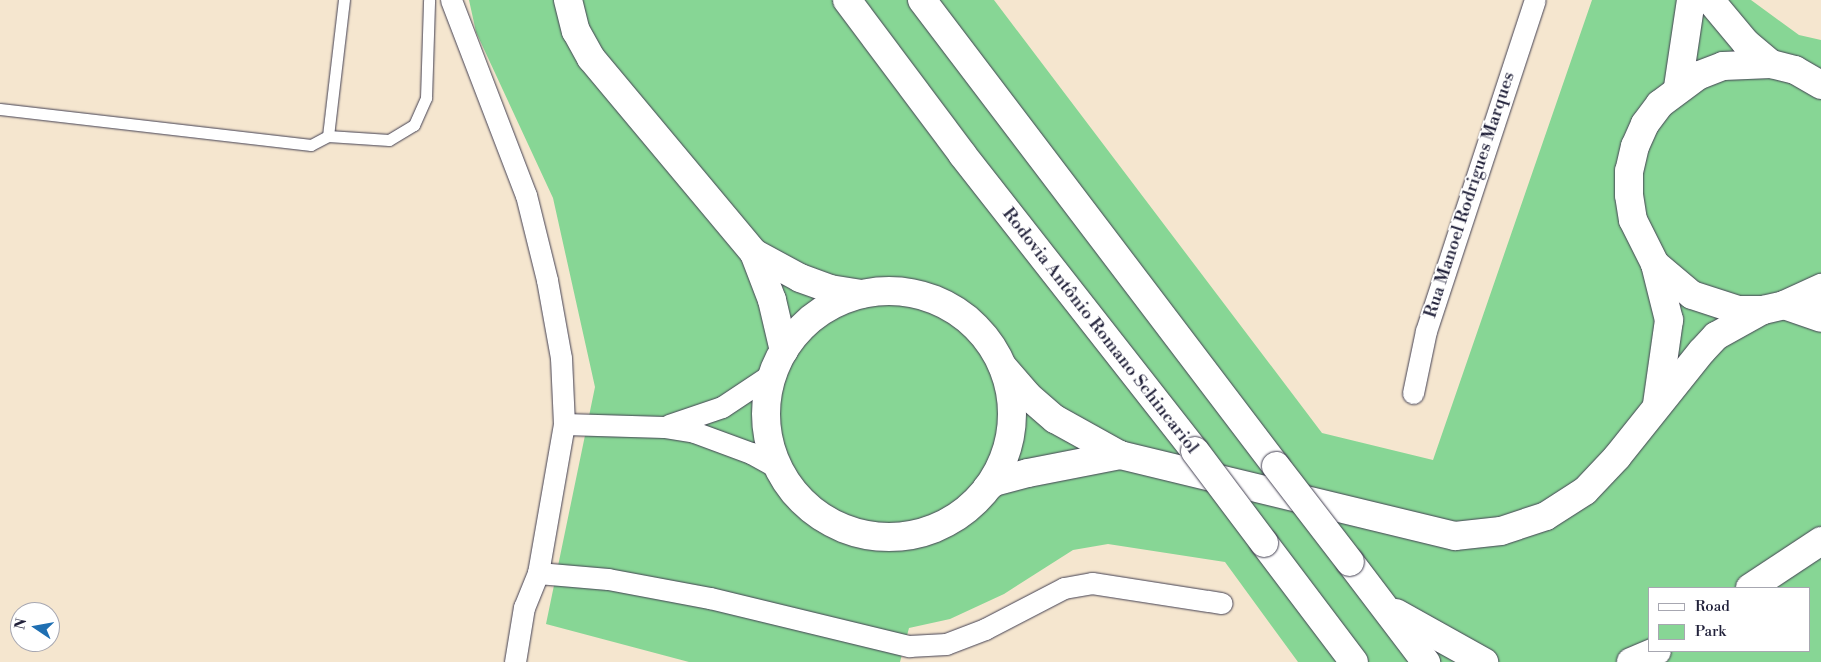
<!DOCTYPE html>
<html>
<head>
<meta charset="utf-8">
<style>
  body { margin:0 }
  #map { position:relative; width:1821px; height:662px; overflow:hidden; background:#f5e6cf; font-family:"Libre Bodoni",serif }
  div>[style] { position:absolute }
  .green>* { inset:0; background:#87d695 }
  .roads { filter:drop-shadow(0 0 1px #423f51) drop-shadow(0 0 1px #423f51) }
  .service>* { height:11px; margin:-5.5px; padding:0 5.5px; transform-origin:5.5px; border-radius:5.5px; background:#fff }
  .minor>* { height:21px; margin:-10.5px; padding:0 10.5px; transform-origin:10.5px; border-radius:10.5px; background:#fff }
  .tertiary>* { height:28px; margin:-14px; padding:0 14px; transform-origin:14px; border-radius:14px; background:#fff }
  .tertiary>.ring { margin:-14px; padding:0; box-sizing:content-box; background:none; border:28px solid #fff; border-radius:50% }
  .trunk>* { height:28px; margin:-14px; padding:0 14px; transform-origin:14px; border-radius:14px; background:#fff }
  .bridges { filter:drop-shadow(0 0 1px #423f51) drop-shadow(0 0 1px #423f51) }
  .trunk-bridge>* { height:28px; margin:-14px; padding:0 14px; transform-origin:14px; border-radius:14px; background:#fff }
  span { translate:-50% -50%; white-space:nowrap; text-align:center; line-height:1.15; -webkit-text-stroke:4px #fff; paint-order:stroke }
  .street-label { font-size:18px; color:#22223b }
  .legend { position:absolute; left:1648px; top:587px; width:162px; height:65px; box-sizing:border-box; background:#fff; border:1px solid #a7a7b1; margin:0; padding:6px 9px; list-style:none; font-size:15px; color:#22223b }
  .legend li { display:flex; align-items:center; gap:10px; height:25px }
  .legend b { width:25px; border:1px solid #a7a7b1 }
  .north { position:absolute; left:10px; top:602px; width:50px; height:50px; box-sizing:border-box; background:#fff; border:1px solid #a7a7b1; border-radius:50%; rotate:282deg; font-size:14px; font-weight:700; line-height:20px; text-align:center; color:#22223b }
  .north::after { content:''; display:block; margin:auto; width:18px; height:22px; background:#1f6fb2; clip-path:polygon(50% 0,100% 100%,50% 72%,0 100%) }
</style>
</head>
<body>
<div id="map">
  <div class="green">
    <div style="clip-path:polygon(evenodd,469px 0,994px 0,1322px 433px,1433px 460px,1592px 0,1751px 0,1799px 35px,1821px 40px,1821px 662px,1298px 662px,1225px 562px,1108px 544px,1073px 550px,1004px 594px,950px 619px,909px 628px,900px 662px,689px 662px,546px 624px,595px 387px,553px 198px,476px 32px,469px 0,1650px 588px,1810px 588px,1810px 651px,1650px 651px,1650px 588px)"></div>
  </div>
  <div class="roads">
    <div class="service">
      <div style="left:0;top:109px;width:313px;rotate:6.6deg"></div>
      <div style="left:311px;top:145px;width:19px;rotate:-28deg"></div>
      <div style="left:328px;top:136px;width:61px;rotate:3.8deg"></div>
      <div style="left:389px;top:140px;width:29px;rotate:-31deg"></div>
      <div style="left:414px;top:125px;width:30px;rotate:-66deg"></div>
      <div style="left:426px;top:98px;width:98px;rotate:-88.2deg"></div>
      <div style="left:328px;top:136px;width:137px;rotate:-83.3deg"></div>
    </div>
    <div class="minor">
      <div style="left:451px;top:0;width:209px;rotate:69deg"></div>
      <div style="left:526px;top:195px;width:88px;rotate:76.1deg"></div>
      <div style="left:547px;top:280px;width:79px;rotate:79.8deg"></div>
      <div style="left:561px;top:358px;width:66px;rotate:87.4deg"></div>
      <div style="left:564px;top:424px;width:151px;rotate:99.9deg"></div>
      <div style="left:538px;top:573px;width:37px;rotate:112deg"></div>
      <div style="left:524px;top:607px;width:56px;rotate:99.3deg"></div>
      <div style="left:1413px;top:393px;width:63px;rotate:-78.2deg"></div>
      <div style="left:1426px;top:331px;width:348px;rotate:-71.8deg"></div>
      <div style="left:564px;top:424px;width:100px;rotate:1.7deg"></div>
      <div style="left:664px;top:427px;width:30px;rotate:9deg"></div>
      <div style="left:694px;top:432px;width:61px;rotate:20.2deg"></div>
      <div style="left:751px;top:453px;width:31px;rotate:29deg"></div>
      <div style="left:669px;top:425px;width:56px;rotate:-18.8deg"></div>
      <div style="left:722px;top:407px;width:61px;rotate:-33.7deg"></div>
      <div style="left:538px;top:573px;width:70px;rotate:4.9deg"></div>
      <div style="left:608px;top:579px;width:104px;rotate:10.6deg"></div>
      <div style="left:710px;top:598px;width:205px;rotate:13.6deg"></div>
      <div style="left:909px;top:646px;width:37px;rotate:-3deg"></div>
      <div style="left:946px;top:644px;width:42px;rotate:-21deg"></div>
      <div style="left:985px;top:629px;width:89px;rotate:-27.4deg"></div>
      <div style="left:1064px;top:588px;width:28px;rotate:-10deg"></div>
      <div style="left:1092px;top:583px;width:131px;rotate:8.8deg"></div>
    </div>
    <div class="tertiary">
      <div style="left:1710px;top:0;width:56px;rotate:50.1deg"></div>
      <div style="left:1746px;top:43px;width:33px;rotate:40deg"></div>
      <div style="left:1821px;top:85px;width:30px;rotate:-150deg"></div>
      <div style="left:1795px;top:70px;width:25px;rotate:-166deg"></div>
      <div style="left:1771px;top:64px;width:48px;rotate:177.6deg"></div>
      <div style="left:1723px;top:66px;width:26px;rotate:159deg"></div>
      <div style="left:1699px;top:75px;width:49px;rotate:143.4deg"></div>
      <div style="left:1660px;top:104px;width:25px;rotate:127deg"></div>
      <div style="left:1645px;top:124px;width:24px;rotate:114deg"></div>
      <div style="left:1635px;top:146px;width:26px;rotate:103deg"></div>
      <div style="left:1629px;top:171px;width:24px;rotate:90deg"></div>
      <div style="left:1629px;top:195px;width:25px;rotate:81deg"></div>
      <div style="left:1633px;top:220px;width:49px;rotate:63.4deg"></div>
      <div style="left:1655px;top:264px;width:48px;rotate:40deg"></div>
      <div style="left:1692px;top:295px;width:48px;rotate:18.1deg"></div>
      <div style="left:1738px;top:310px;width:25px"></div>
      <div style="left:1763px;top:310px;width:22px;rotate:-13deg"></div>
      <div style="left:1784px;top:305px;width:41px;rotate:-24.7deg"></div>
      <div style="left:1678px;top:87px;width:88px;rotate:-81.5deg"></div>
      <div style="left:1655px;top:264px;width:58px;rotate:76deg"></div>
      <div style="left:1669px;top:320px;width:85px;rotate:98.1deg"></div>
      <div class="ring" style="left:766px;top:291px;width:218px;height:218px"></div>
      <div style="left:1003px;top:367px;width:37px;rotate:49deg"></div>
      <div style="left:1027px;top:395px;width:37px;rotate:41deg"></div>
      <div style="left:1055px;top:419px;width:74px;rotate:29deg"></div>
      <div style="left:1120px;top:455px;width:345px;rotate:13.6deg"></div>
      <div style="left:1455px;top:536px;width:46px;rotate:-6.2deg"></div>
      <div style="left:1501px;top:531px;width:47px;rotate:-18.4deg"></div>
      <div style="left:1546px;top:516px;width:46px;rotate:-32.7deg"></div>
      <div style="left:1585px;top:491px;width:47px;rotate:-46.7deg"></div>
      <div style="left:1617px;top:457px;width:136px;rotate:-51.3deg"></div>
      <div style="left:1702px;top:351px;width:21px;rotate:-47deg"></div>
      <div style="left:1716px;top:336px;width:54px;rotate:-29deg"></div>
      <div style="left:987px;top:488px;width:9px;rotate:-41deg"></div>
      <div style="left:994px;top:482px;width:35px;rotate:-15deg"></div>
      <div style="left:1028px;top:473px;width:94px;rotate:-11.1deg"></div>
    </div>
    <div class="trunk">
      <div style="left:568px;top:0;width:32px;rotate:76deg"></div>
      <div style="left:576px;top:31px;width:31px;rotate:61deg"></div>
      <div style="left:591px;top:58px;width:254px;rotate:50.1deg"></div>
      <div style="left:754px;top:253px;width:50px;rotate:69deg"></div>
      <div style="left:772px;top:300px;width:52px;rotate:76.8deg"></div>
      <div style="left:847px;top:0;width:192px;rotate:53.2deg"></div>
      <div style="left:962px;top:154px;width:377px;rotate:51.9deg"></div>
      <div style="left:922px;top:0;width:585px;rotate:52.78deg"></div>
      <div style="left:754px;top:253px;width:52px;rotate:28.5deg"></div>
      <div style="left:800px;top:278px;width:32px;rotate:20deg"></div>
      <div style="left:830px;top:289px;width:32px;rotate:9deg"></div>
      <div style="left:1784px;top:305px;width:39px;rotate:19deg"></div>
      <div style="left:1264px;top:543px;width:149px;rotate:52.9deg"></div>
      <div style="left:1350px;top:562px;width:126px;rotate:52.8deg"></div>
      <div style="left:1750px;top:588px;width:85px;rotate:-33.5deg"></div>
      <div style="left:1396px;top:613px;width:101px;rotate:29.1deg"></div>
      <div style="left:1631px;top:662px;width:28px;rotate:-23deg"></div>
    </div>
  </div>
  <div class="bridges">
    <div class="trunk-bridge">
      <div style="left:1195px;top:451px;width:115px;rotate:53.1deg"></div>
      <div style="left:1276px;top:466px;width:121px;rotate:52.4deg"></div>
    </div>
  </div>
  <div class="street-label">
    <span style="left:1470px;top:195px;rotate:-72deg">Rua Manoel Rodrigues Marques</span>
    <span style="left:1100px;top:331px;rotate:52deg">Rodovia Antônio Romano Schincariol</span>
  </div>
  <ul class="legend">
  <li><b style="height:6px;background:#fff"></b>Road</li>
  <li><b style="height:14px;background:#87d695"></b>Park</li>
  </ul>
  <div class="north">N</div>
</div>
</body>
</html>
